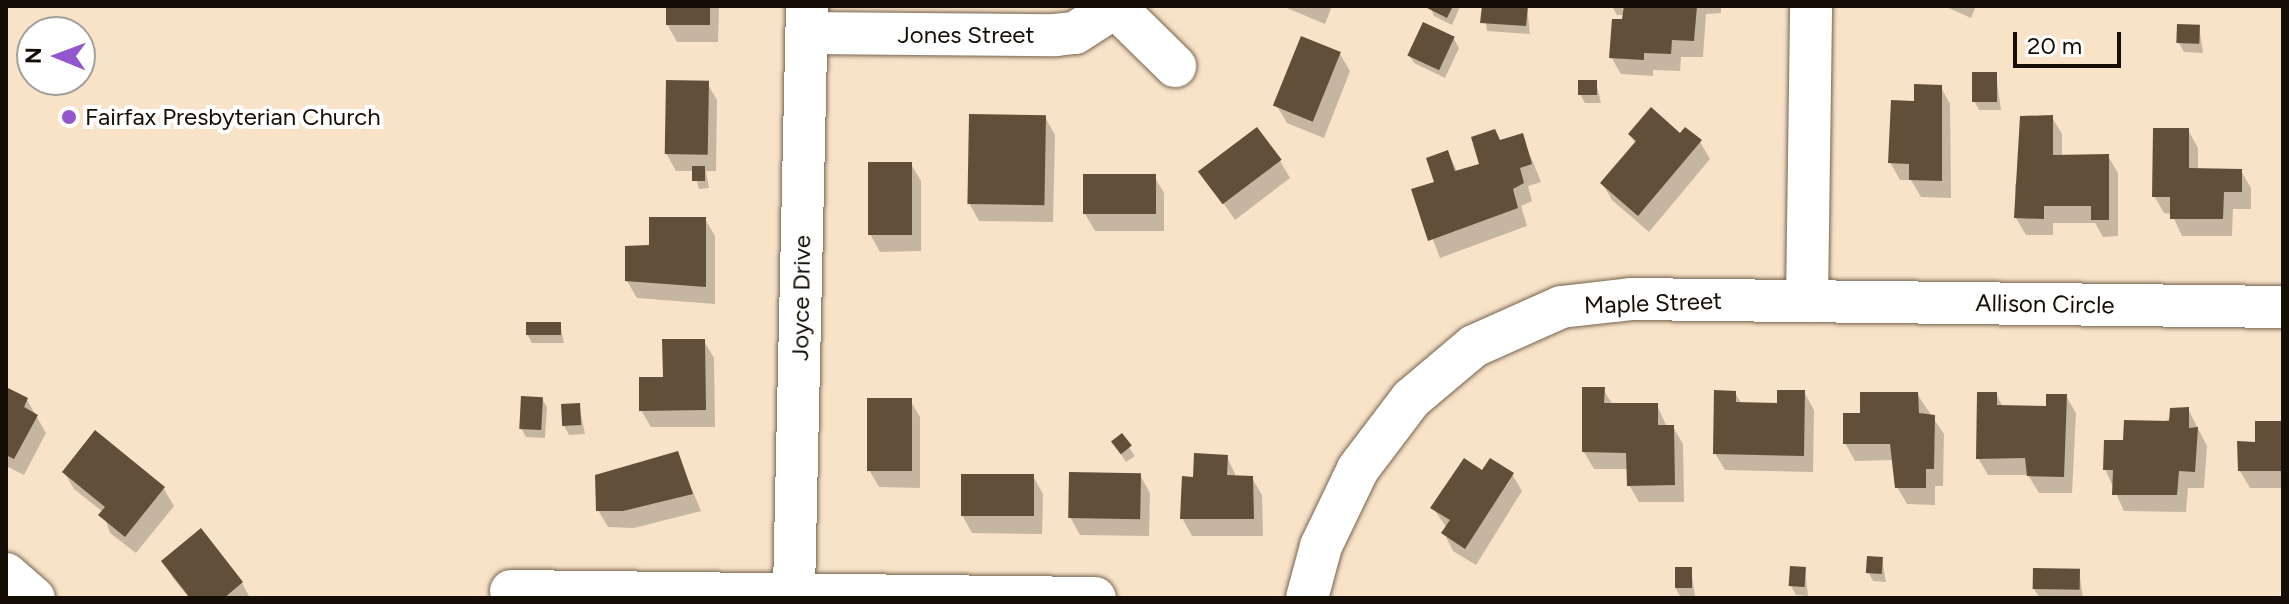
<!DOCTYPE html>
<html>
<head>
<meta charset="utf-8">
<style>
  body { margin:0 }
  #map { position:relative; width:2289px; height:604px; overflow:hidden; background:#f8e3c9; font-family:Figtree,sans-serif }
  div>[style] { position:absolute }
  .shadow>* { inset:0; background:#0003 }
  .building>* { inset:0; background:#614f39; transform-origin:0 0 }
  .roads { filter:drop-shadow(0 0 2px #76634d) drop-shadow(0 0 2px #76634d) }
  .minor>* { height:42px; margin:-21px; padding:0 21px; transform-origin:21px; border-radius:21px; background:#fff }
  .dots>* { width:22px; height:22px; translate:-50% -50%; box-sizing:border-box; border:4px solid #fff; border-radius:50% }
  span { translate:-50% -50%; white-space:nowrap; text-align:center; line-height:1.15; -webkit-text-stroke:8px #fff; paint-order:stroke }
  .street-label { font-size:24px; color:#150e05 }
  .poi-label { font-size:24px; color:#150e05 }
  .left { translate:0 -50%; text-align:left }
  .frame { position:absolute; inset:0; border:8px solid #150e05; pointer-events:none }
  .north { position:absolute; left:16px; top:16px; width:80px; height:80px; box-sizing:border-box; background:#fff; border:2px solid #a19f9b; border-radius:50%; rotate:271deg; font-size:22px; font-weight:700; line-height:32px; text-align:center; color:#150e05 }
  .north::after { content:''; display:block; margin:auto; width:28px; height:36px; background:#9456cc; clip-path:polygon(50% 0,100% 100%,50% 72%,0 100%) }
  .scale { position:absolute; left:2013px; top:32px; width:108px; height:36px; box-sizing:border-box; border:4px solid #150e05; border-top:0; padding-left:10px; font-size:24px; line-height:28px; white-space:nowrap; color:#150e05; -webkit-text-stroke:6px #fff; paint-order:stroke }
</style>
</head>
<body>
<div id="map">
  <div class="shadow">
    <div style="clip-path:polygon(668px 6px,719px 6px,718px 42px,677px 42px,667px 24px)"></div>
    <div style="clip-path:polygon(1282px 6px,1332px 6px,1325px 24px)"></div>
    <div style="clip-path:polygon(1430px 6px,1458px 6px,1459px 9px,1452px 25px,1434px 16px)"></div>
    <div style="clip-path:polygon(1484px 6px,1527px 8px,1530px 34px,1487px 31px)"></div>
    <div style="clip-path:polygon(1612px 6px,1721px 6px,1721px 13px,1706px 14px,1703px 57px,1681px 57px,1680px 71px,1653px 70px,1653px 76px,1621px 74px,1611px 57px,1625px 15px,1617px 15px)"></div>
    <div style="clip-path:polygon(1944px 6px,1970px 8px,1976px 6px,1971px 18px)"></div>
    <div style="clip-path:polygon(2199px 27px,2203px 53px,2184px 52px,2179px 43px)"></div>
    <div style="clip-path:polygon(1454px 39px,1459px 48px,1445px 78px,1414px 63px,1409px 55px)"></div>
    <div style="clip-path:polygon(1340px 54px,1350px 71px,1324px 138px,1287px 123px,1277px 106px)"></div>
    <div style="clip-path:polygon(1996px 74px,2001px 110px,1979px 110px,1974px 101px)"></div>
    <div style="clip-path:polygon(1596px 82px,1601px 103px,1585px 103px,1580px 94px)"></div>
    <div style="clip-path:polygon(707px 83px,717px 100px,716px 171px,706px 171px,709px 188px,699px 189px,694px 171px,676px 171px,666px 153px)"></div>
    <div style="clip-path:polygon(1941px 87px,1950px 104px,1951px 198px,1921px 197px,1911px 180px,1900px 180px,1890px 162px,1916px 103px)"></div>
    <div style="clip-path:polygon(1045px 117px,1055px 135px,1053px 222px,979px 221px,969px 203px)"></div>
    <div style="clip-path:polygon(2052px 117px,2062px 134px,2062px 157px,2108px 156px,2118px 173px,2118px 236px,2103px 237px,2095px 223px,2053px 223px,2053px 235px,2026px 235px,2016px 218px,2015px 184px,2022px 183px)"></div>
    <div style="clip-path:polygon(2188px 130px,2198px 148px,2198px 170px,2241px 171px,2251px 188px,2251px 209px,2233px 209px,2232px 236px,2182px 236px,2172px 214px,2164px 213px,2154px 196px)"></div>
    <div style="clip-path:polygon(1522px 135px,1541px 182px,1528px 186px,1532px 201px,1521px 206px,1527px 226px,1440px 258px,1414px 191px,1437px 183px,1448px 153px,1458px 173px,1482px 165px,1501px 142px)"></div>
    <div style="clip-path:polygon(1630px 135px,1681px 135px,1700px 142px,1710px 159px,1649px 232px,1612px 200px,1602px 183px,1636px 144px)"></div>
    <div style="clip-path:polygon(1280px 161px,1290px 178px,1235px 220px,1201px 171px)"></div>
    <div style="clip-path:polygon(911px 164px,921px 181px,921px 251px,880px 252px,870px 234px)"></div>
    <div style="clip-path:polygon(1154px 176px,1164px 193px,1164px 231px,1095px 231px,1085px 214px)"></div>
    <div style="clip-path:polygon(705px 219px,715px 236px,715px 304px,637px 298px,627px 281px,651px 247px)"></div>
    <div style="clip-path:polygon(560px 324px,564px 343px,532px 343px,527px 334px)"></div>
    <div style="clip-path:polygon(704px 341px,714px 358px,715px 427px,651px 427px,641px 410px)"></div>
    <div style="clip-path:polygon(6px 389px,27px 400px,46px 433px,24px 475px,6px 466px)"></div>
    <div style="clip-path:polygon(1603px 389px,1613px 405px,1657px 405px,1667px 427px,1673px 427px,1683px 444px,1684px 502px,1639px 502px,1629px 485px,1628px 469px,1594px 469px,1584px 452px)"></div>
    <div style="clip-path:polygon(1804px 392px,1814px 410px,1813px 472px,1725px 470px,1715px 453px,1735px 393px,1742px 404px,1779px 405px)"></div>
    <div style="clip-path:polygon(1917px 394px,1944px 434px,1943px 486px,1935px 486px,1935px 505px,1907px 504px,1897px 487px,1894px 460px,1855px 461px,1845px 443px,1862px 415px)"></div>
    <div style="clip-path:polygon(1996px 394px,2003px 407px,2048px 408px,2066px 396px,2076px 413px,2072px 493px,2039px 493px,2028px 475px,1988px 475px,1978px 458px)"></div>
    <div style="clip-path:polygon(542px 399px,547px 407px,545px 438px,526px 437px,521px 428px)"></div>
    <div style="clip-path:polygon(910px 400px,920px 417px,920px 488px,879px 487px,869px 470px)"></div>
    <div style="clip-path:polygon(579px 405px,585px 434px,569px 435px,564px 426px)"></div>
    <div style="clip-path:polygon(2188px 409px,2207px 446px,2204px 488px,2188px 488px,2186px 512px,2124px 511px,2105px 469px,2125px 442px)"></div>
    <div style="clip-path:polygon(2283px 423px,2283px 488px,2250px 488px,2240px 471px,2257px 444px)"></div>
    <div style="clip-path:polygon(1121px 436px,1135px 456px,1126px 462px,1118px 450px)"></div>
    <div style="clip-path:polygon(677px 453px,701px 511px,634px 528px,608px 527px,598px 510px)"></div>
    <div style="clip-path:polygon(1227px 457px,1237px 478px,1252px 478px,1262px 495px,1263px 536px,1192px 536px,1182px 518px,1194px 479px)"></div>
    <div style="clip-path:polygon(64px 472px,164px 489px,174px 506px,136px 553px,110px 533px,103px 512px,74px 489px)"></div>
    <div style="clip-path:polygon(1483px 473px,1512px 474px,1522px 491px,1476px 565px,1453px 551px,1444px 533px,1447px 528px,1433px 508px)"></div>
    <div style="clip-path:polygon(1140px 475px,1150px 493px,1149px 536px,1080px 535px,1070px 517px)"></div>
    <div style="clip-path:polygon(1033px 476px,1043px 494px,1042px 534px,972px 533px,962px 515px)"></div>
    <div style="clip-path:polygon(201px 531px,242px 583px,250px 598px,189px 598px,173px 578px,164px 561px)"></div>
    <div style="clip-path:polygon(1882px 559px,1886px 582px,1873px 581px,1868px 572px)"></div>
    <div style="clip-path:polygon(1691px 569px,1695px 596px,1680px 596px,1675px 587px)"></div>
    <div style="clip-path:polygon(1805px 569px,1808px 596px,1796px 595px,1791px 586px)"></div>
    <div style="clip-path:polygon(2079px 571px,2083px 598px,2039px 597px,2034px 589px)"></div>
  </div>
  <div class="building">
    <div style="left:666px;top:6px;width:44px;height:19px"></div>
    <div style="clip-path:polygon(1423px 6px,1453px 6px,1447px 18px)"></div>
    <div style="clip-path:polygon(1482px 6px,1528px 6px,1526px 26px,1480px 23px)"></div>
    <div style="clip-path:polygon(1624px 6px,1697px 6px,1694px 41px,1672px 40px,1671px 54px,1644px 53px,1644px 60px,1609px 58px,1612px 19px,1622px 19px)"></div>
    <div style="left:1423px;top:22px;width:35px;height:37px;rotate:25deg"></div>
    <div style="left:2177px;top:24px;width:23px;height:19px;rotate:2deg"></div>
    <div style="left:1301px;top:36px;width:43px;height:75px;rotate:22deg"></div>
    <div style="left:1972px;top:72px;width:25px;height:30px"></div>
    <div style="left:666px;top:80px;width:43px;height:74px;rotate:1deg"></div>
    <div style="left:1578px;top:80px;width:19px;height:15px"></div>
    <div style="clip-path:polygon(1914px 84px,1942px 85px,1942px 181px,1909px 180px,1909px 164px,1888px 163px,1891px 100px,1914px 101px)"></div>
    <div style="clip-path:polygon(1651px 107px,1680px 133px,1685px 127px,1702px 140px,1638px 216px,1600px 183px,1636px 141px,1628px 134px)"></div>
    <div style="left:969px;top:114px;width:77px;height:90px;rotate:1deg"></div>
    <div style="clip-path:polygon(2053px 115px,2053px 155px,2109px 154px,2109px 220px,2091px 220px,2091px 206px,2044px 206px,2044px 219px,2014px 218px,2020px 116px)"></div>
    <div style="left:1257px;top:127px;width:41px;height:74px;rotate:53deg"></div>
    <div style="clip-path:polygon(2153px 128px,2189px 128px,2189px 168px,2242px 169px,2242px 192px,2224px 192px,2223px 219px,2170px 219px,2170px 197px,2152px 197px)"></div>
    <div style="clip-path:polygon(1495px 129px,1500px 140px,1523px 133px,1532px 164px,1520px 168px,1524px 183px,1513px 189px,1518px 208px,1428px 241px,1411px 189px,1434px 182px,1426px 158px,1448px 150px,1455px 171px,1479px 164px,1471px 137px)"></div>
    <div style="left:868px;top:162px;width:44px;height:73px"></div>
    <div style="left:692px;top:166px;width:13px;height:15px"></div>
    <div style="left:1083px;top:174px;width:73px;height:40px"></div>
    <div style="clip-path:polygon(649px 217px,706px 217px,706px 287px,625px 281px,625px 246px,649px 245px)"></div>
    <div style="left:526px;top:322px;width:35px;height:13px"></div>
    <div style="clip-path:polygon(662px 339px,705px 339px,706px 410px,639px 411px,639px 377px,663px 377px)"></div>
    <div style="clip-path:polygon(6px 387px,28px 398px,24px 407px,38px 415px,14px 459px,6px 455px)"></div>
    <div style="clip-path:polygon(1582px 387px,1605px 387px,1604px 403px,1658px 403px,1658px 425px,1674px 425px,1675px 485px,1627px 486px,1626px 453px,1582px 452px)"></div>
    <div style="clip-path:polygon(1714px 390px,1736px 391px,1736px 402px,1777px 403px,1777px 390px,1805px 390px,1804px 456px,1713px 454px)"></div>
    <div style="clip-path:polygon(1860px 392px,1918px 392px,1919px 413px,1935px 415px,1934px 469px,1926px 469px,1926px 488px,1895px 488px,1890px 444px,1843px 444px,1843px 413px,1860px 413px)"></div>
    <div style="clip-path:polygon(1977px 392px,1997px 392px,1997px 405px,2046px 406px,2046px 394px,2067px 394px,2064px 477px,2027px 476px,2025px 458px,1976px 459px)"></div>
    <div style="left:521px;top:396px;width:22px;height:33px;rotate:3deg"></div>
    <div style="left:867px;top:398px;width:45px;height:73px"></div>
    <div style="left:580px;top:403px;width:22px;height:19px;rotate:87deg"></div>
    <div style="clip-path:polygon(2189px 407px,2189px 428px,2198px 427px,2195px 472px,2179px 471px,2177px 495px,2112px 495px,2113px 470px,2103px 470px,2104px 440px,2123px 440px,2124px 420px,2169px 421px,2170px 408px)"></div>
    <div style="clip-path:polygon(2255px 421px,2283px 421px,2283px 471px,2238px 471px,2237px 441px,2255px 442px)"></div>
    <div style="clip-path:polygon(95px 430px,165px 487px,125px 537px,98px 515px,105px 507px,62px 472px)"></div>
    <div style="left:1122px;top:433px;width:16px;height:14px;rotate:52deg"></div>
    <div style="clip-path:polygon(678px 451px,693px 494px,623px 511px,596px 511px,595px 475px)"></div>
    <div style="clip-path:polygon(1194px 453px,1228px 455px,1227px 475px,1253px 476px,1254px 519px,1180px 519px,1182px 476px,1193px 477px)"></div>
    <div style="clip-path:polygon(1464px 458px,1482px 470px,1490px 458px,1514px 473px,1465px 549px,1441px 533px,1450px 520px,1430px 508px)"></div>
    <div style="left:1069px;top:472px;width:72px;height:46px;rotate:1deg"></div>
    <div style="left:961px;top:474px;width:73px;height:42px"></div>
    <div style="clip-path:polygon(201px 528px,243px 582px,224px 598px,190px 598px,161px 561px)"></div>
    <div style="left:1867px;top:556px;width:16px;height:17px;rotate:4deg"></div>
    <div style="left:1790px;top:566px;width:16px;height:20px;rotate:4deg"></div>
    <div style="left:1675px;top:567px;width:17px;height:21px"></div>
    <div style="left:2033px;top:568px;width:47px;height:21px;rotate:1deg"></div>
  </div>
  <div class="roads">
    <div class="minor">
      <div style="left:1116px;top:8px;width:83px;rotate:44.5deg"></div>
      <div style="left:807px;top:33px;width:248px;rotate:0.5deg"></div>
      <div style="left:1055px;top:35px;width:20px;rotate:-6deg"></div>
      <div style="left:1075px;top:33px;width:50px;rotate:-32.7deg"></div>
      <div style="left:1807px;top:301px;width:295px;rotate:-89.2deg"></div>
      <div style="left:6px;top:574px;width:37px;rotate:41deg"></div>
      <div style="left:511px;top:591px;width:584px;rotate:0.69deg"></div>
      <div style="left:794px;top:591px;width:585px;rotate:-88.73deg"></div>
      <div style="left:1307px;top:598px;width:54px;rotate:-74.9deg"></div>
      <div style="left:1321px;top:546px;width:85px;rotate:-64.3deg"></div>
      <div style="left:1358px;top:469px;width:88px;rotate:-52.9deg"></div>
      <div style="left:1411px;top:399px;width:82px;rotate:-40.1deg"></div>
      <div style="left:1474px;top:346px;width:95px;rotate:-24.1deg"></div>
      <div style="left:1561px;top:307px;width:70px;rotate:-6.5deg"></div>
      <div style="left:1631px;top:299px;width:652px;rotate:0.7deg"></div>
    </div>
  </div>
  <div class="dots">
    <div style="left:69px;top:117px;background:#9456cc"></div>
  </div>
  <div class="street-label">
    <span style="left:966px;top:35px">Jones Street</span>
    <span style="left:801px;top:298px;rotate:-89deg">Joyce Drive</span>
    <span style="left:1653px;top:303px;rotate:-2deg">Maple Street</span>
    <span style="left:2045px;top:304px;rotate:1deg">Allison Circle</span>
  </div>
  <div class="poi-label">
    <span class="left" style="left:85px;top:117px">Fairfax Presbyterian Church</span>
  </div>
  <div class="frame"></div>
  <div class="north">N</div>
  <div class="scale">20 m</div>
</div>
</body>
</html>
